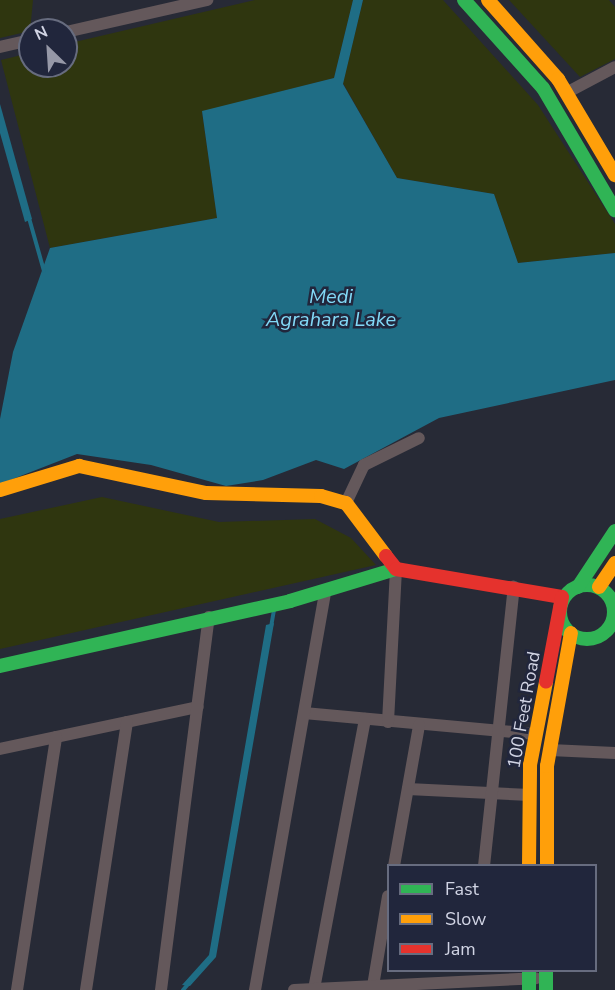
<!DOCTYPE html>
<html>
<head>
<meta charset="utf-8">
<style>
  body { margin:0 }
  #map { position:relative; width:615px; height:990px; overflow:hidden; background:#272a36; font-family:"Nunito Sans",sans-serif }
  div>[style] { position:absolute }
  .green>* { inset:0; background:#2f360f }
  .water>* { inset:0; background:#1f6d85 }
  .stream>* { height:4px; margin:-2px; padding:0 2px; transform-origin:2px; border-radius:2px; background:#1f6d85 }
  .street>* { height:12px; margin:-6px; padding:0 6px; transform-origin:6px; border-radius:6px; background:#64585b }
  .fast>* { height:14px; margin:-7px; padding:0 7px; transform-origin:7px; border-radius:7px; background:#30b455 }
  .fast>.ring { margin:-7px; padding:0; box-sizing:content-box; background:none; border:14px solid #30b455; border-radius:50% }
  .slow>* { height:14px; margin:-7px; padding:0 7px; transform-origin:7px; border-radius:7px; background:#ff9f0a }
  .jam>* { height:14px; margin:-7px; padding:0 7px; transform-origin:7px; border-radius:7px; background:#e5322d }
  span { translate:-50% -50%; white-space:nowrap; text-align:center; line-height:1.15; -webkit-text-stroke:5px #21263c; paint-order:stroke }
  .street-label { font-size:18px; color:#d1d4e4 }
  .water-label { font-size:20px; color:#82d9f7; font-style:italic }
  .legend { position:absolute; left:387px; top:864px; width:210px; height:108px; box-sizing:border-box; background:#21263c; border:2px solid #676c7f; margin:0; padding:8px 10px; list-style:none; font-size:18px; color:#d1d4e4 }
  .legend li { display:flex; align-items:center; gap:12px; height:30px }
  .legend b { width:30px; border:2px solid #676c7f }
  .north { position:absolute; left:18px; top:18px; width:60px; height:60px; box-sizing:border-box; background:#21263c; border:2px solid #676c7f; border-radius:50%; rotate:335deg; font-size:16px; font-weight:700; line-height:24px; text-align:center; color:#d1d4e4 }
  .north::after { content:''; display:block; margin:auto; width:21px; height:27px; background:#9698a7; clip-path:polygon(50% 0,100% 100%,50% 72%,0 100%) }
</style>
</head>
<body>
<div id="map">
  <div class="green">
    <div style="clip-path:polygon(0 0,33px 0,30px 31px,0 38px)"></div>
    <div style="clip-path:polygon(255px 0,353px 0,334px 78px,202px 112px,217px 218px,50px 248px,1px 60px,30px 53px,30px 66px,66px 66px,66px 44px)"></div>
    <div style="clip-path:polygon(363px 0,443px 0,538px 105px,615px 224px,615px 253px,518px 263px,494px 194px,397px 178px,343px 83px)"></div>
    <div style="clip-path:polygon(509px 0,609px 0,615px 7px,615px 59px,580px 77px)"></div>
    <div style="clip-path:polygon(102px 497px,219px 522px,315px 519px,351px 538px,376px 565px,0 649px,0 519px)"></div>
  </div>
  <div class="water">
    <div style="clip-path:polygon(353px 0,363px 0,343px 84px,397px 178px,494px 194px,518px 263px,615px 253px,615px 380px,439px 418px,344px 469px,316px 460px,263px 480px,226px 486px,151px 465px,77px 454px,0 484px,0 419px,13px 352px,50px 248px,217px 218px,202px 111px,334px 78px)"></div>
    <div style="clip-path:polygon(0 104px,32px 219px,25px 222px,0 133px)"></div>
    <div style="clip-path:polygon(274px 623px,216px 957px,190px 986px,182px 985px,209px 955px,266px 625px)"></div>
  </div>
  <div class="stream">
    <div style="left:29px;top:218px;width:55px;rotate:74.2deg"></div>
    <div style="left:271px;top:627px;width:17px;rotate:-80deg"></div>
    <div style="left:183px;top:990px;width:9px;rotate:-49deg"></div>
  </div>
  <div class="street">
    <div style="left:66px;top:32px;width:145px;rotate:-12.8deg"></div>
    <div style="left:0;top:47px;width:31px;rotate:-13deg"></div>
    <div style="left:566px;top:93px;width:55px;rotate:-28deg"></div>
    <div style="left:346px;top:503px;width:42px;rotate:-64.7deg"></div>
    <div style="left:364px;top:465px;width:61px;rotate:-26.1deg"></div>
    <div style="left:304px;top:713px;width:233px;rotate:5.2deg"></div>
    <div style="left:388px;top:722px;width:153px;rotate:-87deg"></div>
    <div style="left:0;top:749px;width:202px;rotate:-12deg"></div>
    <div style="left:550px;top:750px;width:65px;rotate:2.6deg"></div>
    <div style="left:408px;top:789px;width:122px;rotate:2.8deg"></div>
    <div style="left:394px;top:866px;width:143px;rotate:-79.9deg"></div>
    <div style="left:484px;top:866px;width:281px;rotate:-83.9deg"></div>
    <div style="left:373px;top:986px;width:91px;rotate:-80.5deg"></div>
    <div style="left:314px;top:989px;width:275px;rotate:-79.3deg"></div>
    <div style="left:17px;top:990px;width:256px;rotate:-81.2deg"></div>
    <div style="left:86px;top:990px;width:271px;rotate:-81.3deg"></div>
    <div style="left:161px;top:990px;width:376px;rotate:-82.7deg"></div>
    <div style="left:255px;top:990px;width:404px;rotate:-80deg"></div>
    <div style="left:294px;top:990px;width:242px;rotate:-2.8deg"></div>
  </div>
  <div class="fast">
    <div style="left:464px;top:0;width:118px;rotate:48.1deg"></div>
    <div style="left:543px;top:88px;width:142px;rotate:59.5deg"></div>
    <div class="ring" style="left:560px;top:585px;width:40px;height:40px"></div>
    <div style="left:578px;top:587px;width:67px;rotate:-56.5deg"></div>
    <div style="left:0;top:666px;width:297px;rotate:-12.6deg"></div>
    <div style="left:290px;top:601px;width:111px;rotate:-16.8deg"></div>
    <div style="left:529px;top:970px;width:20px;rotate:90deg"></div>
    <div style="left:546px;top:970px;width:20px;rotate:90deg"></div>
  </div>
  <div class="slow">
    <div style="left:488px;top:0;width:106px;rotate:48.5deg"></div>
    <div style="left:558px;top:79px;width:112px;rotate:59.3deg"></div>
    <div style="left:0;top:490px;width:83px;rotate:-16.9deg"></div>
    <div style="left:79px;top:466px;width:130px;rotate:12deg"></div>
    <div style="left:206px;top:493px;width:115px;rotate:1.5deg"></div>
    <div style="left:321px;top:496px;width:26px;rotate:16deg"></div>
    <div style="left:346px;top:503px;width:66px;rotate:53deg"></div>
    <div style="left:599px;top:587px;width:29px;rotate:-56deg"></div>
    <div style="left:529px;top:866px;width:101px;rotate:-89.4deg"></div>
    <div style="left:530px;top:765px;width:85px;rotate:-79.1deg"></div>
    <div style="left:547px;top:866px;width:100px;rotate:-90deg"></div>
    <div style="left:547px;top:766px;width:135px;rotate:-79.8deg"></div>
  </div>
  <div class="jam">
    <div style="left:386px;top:556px;width:16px;rotate:52deg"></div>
    <div style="left:396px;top:569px;width:168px;rotate:9.6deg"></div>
    <div style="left:562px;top:597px;width:86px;rotate:100.7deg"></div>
  </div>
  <div class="street-label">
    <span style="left:524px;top:710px;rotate:-80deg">100 Feet Road</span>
  </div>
  <div class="water-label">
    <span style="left:331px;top:308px">Medi<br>Agrahara Lake</span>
  </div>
  <ul class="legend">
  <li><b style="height:8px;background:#30b455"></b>Fast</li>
  <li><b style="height:8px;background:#ff9f0a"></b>Slow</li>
  <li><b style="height:8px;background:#e5322d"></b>Jam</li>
  </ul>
  <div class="north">N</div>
</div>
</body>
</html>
